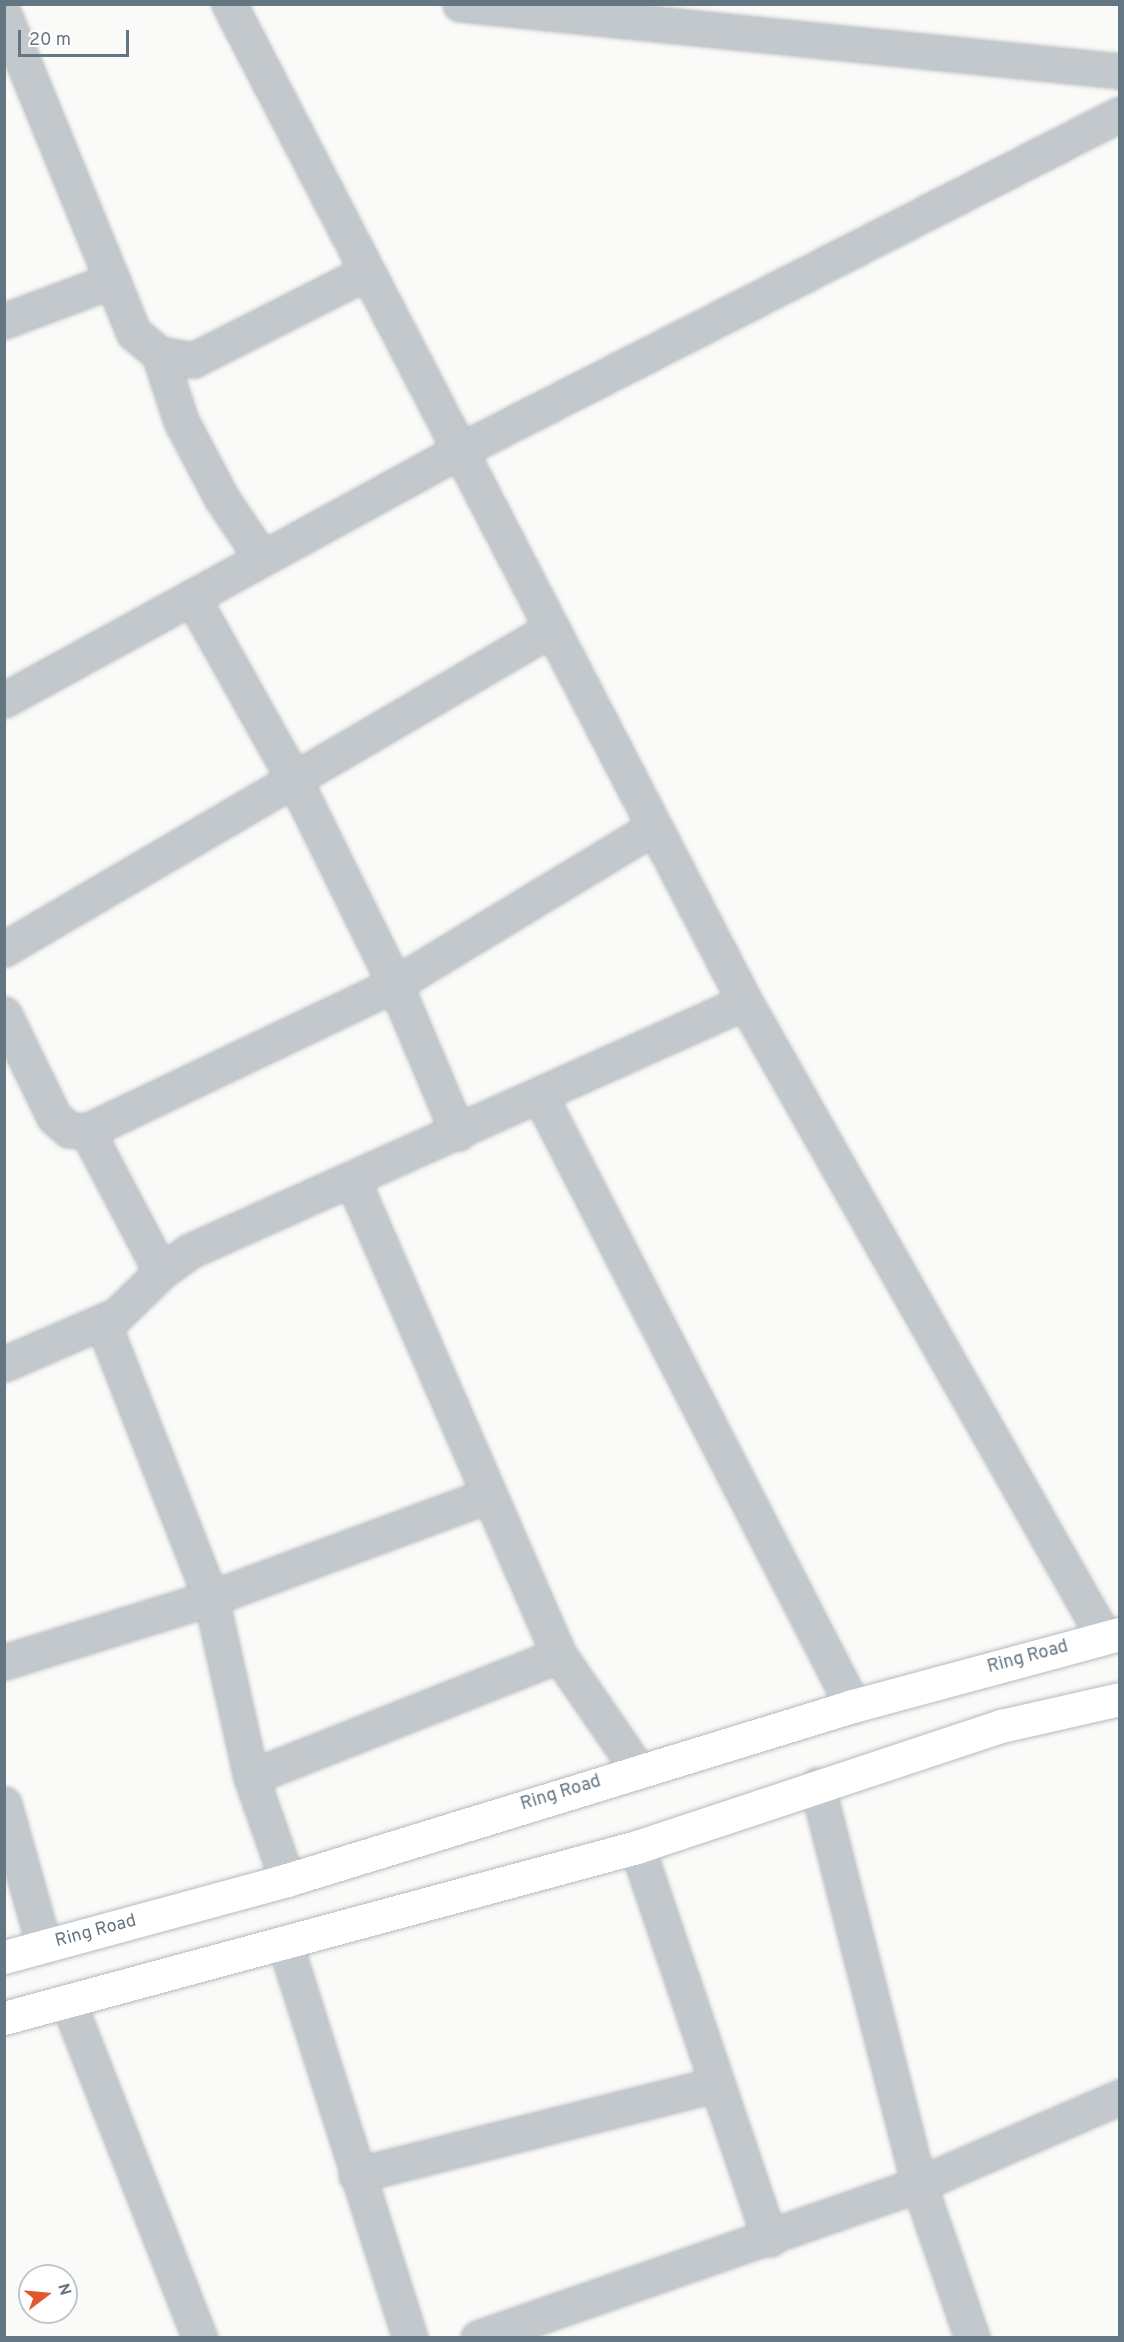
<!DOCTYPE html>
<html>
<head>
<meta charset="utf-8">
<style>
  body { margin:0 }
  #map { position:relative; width:1124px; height:2342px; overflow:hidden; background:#fafaf8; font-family:Overpass,sans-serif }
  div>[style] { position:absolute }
  .roads { filter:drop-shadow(0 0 2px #b5babe) drop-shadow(0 0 2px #b5babe) }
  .minor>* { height:33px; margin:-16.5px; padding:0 16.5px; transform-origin:16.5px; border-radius:16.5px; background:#c3c8cc }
  .major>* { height:33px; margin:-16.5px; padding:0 16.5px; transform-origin:16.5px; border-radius:16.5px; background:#fff }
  span { translate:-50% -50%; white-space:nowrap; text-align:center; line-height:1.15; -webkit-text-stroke:6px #fff; paint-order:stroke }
  .street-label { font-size:18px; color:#657683 }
  .frame { position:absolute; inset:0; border:6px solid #657683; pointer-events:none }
  .north { position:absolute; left:18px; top:2264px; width:60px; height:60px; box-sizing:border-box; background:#fff; border:2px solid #c1c8cd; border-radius:50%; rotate:74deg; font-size:16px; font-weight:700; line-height:24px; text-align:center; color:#657683 }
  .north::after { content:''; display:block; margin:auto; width:21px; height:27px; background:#e4572e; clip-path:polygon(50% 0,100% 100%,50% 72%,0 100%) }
  .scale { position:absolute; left:18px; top:30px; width:111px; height:27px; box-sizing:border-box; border:3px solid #657683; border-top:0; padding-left:8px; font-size:18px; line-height:21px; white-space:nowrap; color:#657683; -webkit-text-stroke:4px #fff; paint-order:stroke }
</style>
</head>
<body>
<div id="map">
  <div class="roads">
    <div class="minor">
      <div style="left:229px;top:4px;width:1124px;rotate:62.66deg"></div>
      <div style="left:745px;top:1002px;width:729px;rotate:60.52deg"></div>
      <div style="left:460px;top:4px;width:663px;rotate:5.8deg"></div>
      <div style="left:4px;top:15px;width:344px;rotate:67.8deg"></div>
      <div style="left:134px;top:333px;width:33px;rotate:40deg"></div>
      <div style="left:159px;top:354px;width:35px;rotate:10deg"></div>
      <div style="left:193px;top:360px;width:193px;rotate:-26.8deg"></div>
      <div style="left:4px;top:321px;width:116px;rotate:-20.6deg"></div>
      <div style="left:159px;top:354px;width:71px;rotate:71.8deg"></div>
      <div style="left:181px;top:421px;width:88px;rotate:62.3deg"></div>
      <div style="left:222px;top:499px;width:71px;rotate:55.9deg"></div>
      <div style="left:192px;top:597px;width:211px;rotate:60.8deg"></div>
      <div style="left:295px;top:781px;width:226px;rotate:63.8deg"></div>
      <div style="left:395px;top:984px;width:162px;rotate:67.1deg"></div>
      <div style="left:4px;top:700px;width:516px;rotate:-28.7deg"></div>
      <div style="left:457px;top:452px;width:744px;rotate:-27.01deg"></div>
      <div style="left:4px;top:949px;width:634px;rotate:-30.33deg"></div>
      <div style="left:4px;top:1014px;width:114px;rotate:64.1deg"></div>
      <div style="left:54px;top:1117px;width:20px;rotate:41deg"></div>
      <div style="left:69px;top:1130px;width:18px;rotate:3deg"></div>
      <div style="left:87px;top:1131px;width:341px;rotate:-25.5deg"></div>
      <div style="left:395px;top:984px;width:303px;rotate:-31.2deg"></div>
      <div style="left:540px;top:1096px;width:686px;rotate:62.84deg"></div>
      <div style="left:87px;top:1131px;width:159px;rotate:62.3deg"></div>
      <div style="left:353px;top:1181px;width:517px;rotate:66.51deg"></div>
      <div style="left:559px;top:1655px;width:140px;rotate:55.5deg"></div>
      <div style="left:103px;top:1323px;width:295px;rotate:68.6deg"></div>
      <div style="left:211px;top:1598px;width:183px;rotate:77.4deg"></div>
      <div style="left:251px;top:1777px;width:109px;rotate:70.7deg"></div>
      <div style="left:4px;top:1364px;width:123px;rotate:-23.4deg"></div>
      <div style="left:117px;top:1315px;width:62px;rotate:-44.3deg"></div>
      <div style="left:161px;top:1272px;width:36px;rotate:-36deg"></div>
      <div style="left:190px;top:1251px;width:608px;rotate:-24.16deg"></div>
      <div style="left:4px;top:1662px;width:217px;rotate:-17.2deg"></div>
      <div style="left:211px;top:1598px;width:296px;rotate:-20.3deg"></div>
      <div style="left:251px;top:1777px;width:331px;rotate:-21.6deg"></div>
      <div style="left:817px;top:1785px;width:412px;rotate:75.7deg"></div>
      <div style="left:919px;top:2184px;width:163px;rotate:71deg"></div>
      <div style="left:4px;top:1804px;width:148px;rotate:74.3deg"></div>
      <div style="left:637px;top:1847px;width:414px;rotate:71.3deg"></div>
      <div style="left:285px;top:1944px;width:413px;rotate:72.4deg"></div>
      <div style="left:68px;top:2002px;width:361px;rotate:68.6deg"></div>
      <div style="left:356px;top:2175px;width:372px;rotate:-14.1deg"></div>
      <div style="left:478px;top:2338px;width:467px;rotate:-19.2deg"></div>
      <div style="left:919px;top:2184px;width:219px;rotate:-23.4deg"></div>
    </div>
    <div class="major">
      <div style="left:4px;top:1957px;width:293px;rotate:-15.2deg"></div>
      <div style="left:287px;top:1880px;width:592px;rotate:-17.09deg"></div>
      <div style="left:853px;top:1706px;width:277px;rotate:-15.1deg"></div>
      <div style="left:4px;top:2018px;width:656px;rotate:-15.12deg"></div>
      <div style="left:637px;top:1847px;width:384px;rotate:-18.4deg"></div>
      <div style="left:1001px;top:1726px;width:122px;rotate:-12.8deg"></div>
    </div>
  </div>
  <div class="street-label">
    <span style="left:1028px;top:1658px;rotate:-15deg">Ring Road</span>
    <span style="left:561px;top:1794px;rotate:-17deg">Ring Road</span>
    <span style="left:96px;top:1932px;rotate:-15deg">Ring Road</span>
  </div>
  <div class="frame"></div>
  <div class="north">N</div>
  <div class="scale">20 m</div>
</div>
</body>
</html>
